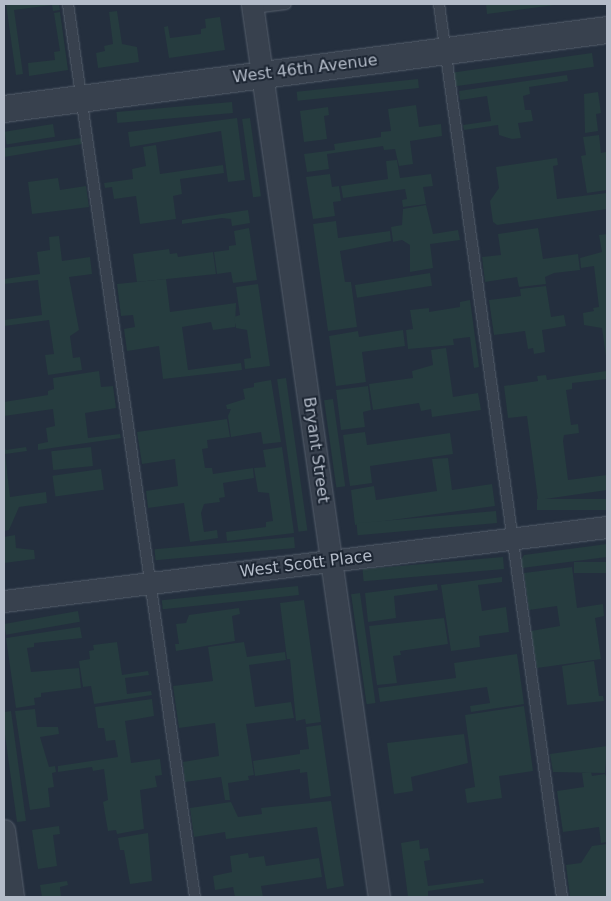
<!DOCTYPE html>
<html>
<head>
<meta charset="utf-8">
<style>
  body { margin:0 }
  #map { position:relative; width:611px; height:901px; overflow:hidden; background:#242f3e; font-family:"DejaVu Sans",sans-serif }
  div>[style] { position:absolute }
  .green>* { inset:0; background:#263c3f; transform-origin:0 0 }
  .roads { filter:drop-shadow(0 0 1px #565f6c) drop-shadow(0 0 1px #565f6c) }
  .service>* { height:10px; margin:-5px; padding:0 5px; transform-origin:5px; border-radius:5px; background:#38414e }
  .minor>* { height:21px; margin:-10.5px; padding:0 10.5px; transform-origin:10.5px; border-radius:10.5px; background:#38414e }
  .tertiary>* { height:26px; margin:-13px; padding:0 13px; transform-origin:13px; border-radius:13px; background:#38414e }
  span { translate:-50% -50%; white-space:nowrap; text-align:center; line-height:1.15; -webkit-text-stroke:4px #1d2633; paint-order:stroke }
  .street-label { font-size:16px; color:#b4bcc9 }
  .frame { position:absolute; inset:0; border:5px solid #b4bcc9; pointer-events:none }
</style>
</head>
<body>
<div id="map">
  <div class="green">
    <div style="clip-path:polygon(6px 4px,59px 4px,60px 10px,53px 11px,52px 5px,14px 10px,23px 74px,16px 75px)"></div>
    <div style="clip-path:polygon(486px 4px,562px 4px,487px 14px)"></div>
    <div style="clip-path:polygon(117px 11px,122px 44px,137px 47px,139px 62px,98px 68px,96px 53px,105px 51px,104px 46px,113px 44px,109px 12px)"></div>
    <div style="clip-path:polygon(60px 12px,68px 70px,29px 76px,28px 63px,55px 60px,54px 52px,60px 51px,54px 13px)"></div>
    <div style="clip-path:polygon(220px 17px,225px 50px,169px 58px,164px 27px,168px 26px,170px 38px,201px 34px,201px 29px,206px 28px,205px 19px)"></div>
    <div style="left:592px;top:53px;width:14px;height:140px;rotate:82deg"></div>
    <div style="clip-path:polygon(567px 75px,568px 81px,529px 87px,530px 94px,523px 96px,525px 110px,531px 110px,533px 121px,518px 123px,521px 138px,512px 139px,499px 135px,498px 125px,464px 130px,463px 125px,491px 121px,487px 96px,460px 100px,459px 91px)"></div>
    <div style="left:418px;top:79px;width:9px;height:122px;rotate:84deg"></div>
    <div style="clip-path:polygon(598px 92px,601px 113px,596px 114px,598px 131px,585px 133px,584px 94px)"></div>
    <div style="left:232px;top:102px;width:11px;height:116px;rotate:85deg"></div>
    <div style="clip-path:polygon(416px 105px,419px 127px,441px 124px,442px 136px,410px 141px,413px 164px,399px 166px,395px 149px,384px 150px,383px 146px,327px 154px,329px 169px,307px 172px,304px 154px,335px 150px,334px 144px,381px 137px,381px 132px,391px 131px,388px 109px)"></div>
    <div style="clip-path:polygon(328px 107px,329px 115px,324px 116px,327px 139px,304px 142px,300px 111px)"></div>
    <div style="clip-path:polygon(237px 118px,245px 180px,228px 182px,221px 131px,130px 147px,128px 132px)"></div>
    <div style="left:250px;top:118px;width:79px;height:8px;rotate:82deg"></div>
    <div style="left:53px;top:124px;width:13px;height:49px;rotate:81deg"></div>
    <div style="clip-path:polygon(599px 135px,601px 153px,606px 152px,607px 190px,587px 193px,581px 156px,586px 155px,583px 137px)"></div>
    <div style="clip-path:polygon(81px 138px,82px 144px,4px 157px,4px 148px)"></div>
    <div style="clip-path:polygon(156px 145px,160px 174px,223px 165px,224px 173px,180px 179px,182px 194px,173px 196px,176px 219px,140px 224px,136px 196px,114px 199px,112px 187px,105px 188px,104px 183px,133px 179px,132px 169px,146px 166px,143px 147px)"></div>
    <div style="clip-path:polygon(557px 158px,558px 165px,553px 166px,557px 199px,607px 193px,607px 209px,497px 225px,493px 222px,490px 201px,499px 188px,496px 167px)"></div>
    <div style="clip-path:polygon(397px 160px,400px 178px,431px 174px,433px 186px,423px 187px,426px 204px,403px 207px,402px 200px,407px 199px,405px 189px,343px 198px,341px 186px,388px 179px,386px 161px)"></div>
    <div style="clip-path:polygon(330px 174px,332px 187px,339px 186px,341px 201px,333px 202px,335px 216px,313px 219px,306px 177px)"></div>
    <div style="clip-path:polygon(58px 178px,60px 190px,86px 186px,89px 207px,32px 214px,28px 182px)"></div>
    <div style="clip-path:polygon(426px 205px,433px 234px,458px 230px,460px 240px,430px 244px,433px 268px,410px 272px,410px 245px,402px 240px,393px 242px,391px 227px,402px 225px,403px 209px)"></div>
    <div style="clip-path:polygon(248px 210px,250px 223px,232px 226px,231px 219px,222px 218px,182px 224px,182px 220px)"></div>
    <div style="clip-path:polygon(336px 221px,338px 238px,390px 231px,391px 241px,340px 251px,345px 282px,351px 282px,357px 327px,328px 331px,313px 224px)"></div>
    <div style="clip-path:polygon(249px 228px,257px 280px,233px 283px,231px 272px,217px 274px,214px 252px,229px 250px,229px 246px,236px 245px,234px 231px)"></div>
    <div style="clip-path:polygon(538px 228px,543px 259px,578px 254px,580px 270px,554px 273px,545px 277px,546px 284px,519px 287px,517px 277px,485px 282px,482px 257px,501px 255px,498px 234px)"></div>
    <div style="clip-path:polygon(607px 234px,607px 363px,602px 328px,584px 325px,583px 313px,594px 311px,593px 308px,599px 307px,594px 266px,581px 268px,580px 258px,602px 252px,599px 235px)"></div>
    <div style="clip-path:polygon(59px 236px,62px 261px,90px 257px,92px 274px,69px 277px,79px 330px,70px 336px,73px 358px,80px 357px,82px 370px,48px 375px,45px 355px,54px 354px,49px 320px,4px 326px,4px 320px,42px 315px,38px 280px,4px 284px,4px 279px,40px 274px,37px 252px,50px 250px,49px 237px)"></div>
    <div style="clip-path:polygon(169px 249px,170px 254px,177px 253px,178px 257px,213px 252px,216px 274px,137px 282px,133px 254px)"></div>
    <div style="left:430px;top:273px;width:13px;height:76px;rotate:81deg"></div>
    <div style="clip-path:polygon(166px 279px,170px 312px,236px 303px,235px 327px,213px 330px,211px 322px,182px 327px,188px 370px,241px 363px,242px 370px,163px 379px,159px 346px,127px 351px,124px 329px,135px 327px,133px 315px,121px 316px,117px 284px)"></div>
    <div style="clip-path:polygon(258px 284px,270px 366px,245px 369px,244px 359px,251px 358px,247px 330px,236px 328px,234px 317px,240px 315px,236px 287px)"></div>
    <div style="clip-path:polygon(546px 286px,551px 317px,564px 315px,566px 326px,542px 330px,545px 352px,534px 354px,533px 348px,528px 349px,525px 331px,494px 335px,489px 300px,521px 296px,520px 289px)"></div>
    <div style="clip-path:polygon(470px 300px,479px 367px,474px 368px,470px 337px,453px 339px,454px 345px,408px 349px,406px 330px,413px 329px,410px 310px,429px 308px,429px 312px,460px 307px,460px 302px)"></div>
    <div style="clip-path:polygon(403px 330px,405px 346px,362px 352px,366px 382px,336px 386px,329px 336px,358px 331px,359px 337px)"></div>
    <div style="clip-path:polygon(446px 348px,453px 397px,478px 393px,481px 410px,432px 417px,431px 409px,421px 411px,419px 403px,373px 410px,369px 384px,413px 378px,412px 371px,433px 365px,431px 350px)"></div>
    <div style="clip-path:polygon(99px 371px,101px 387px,113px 386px,116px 408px,85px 413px,88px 438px,120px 434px,121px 438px,38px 450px,38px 444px,48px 442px,46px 428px,55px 426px,53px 409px,4px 416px,4px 402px,48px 395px,48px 391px,54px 389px,53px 378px)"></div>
    <div style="clip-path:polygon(606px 371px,607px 379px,572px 383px,572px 389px,566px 390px,571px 425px,578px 424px,579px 433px,564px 435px,563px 441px,568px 480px,607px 475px,607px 490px,538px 500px,527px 416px,508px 418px,504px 386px,538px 381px,537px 376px,546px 375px,547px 380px)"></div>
    <div style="left:286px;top:378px;width:154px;height:9px;rotate:82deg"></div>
    <div style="clip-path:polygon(271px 380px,281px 442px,263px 444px,261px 432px,231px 437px,228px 416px,231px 409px,227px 409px,226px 405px,245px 399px,243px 389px,254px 387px,254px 383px)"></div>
    <div style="clip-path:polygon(368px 386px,371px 410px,363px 412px,365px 427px,341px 430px,336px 390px)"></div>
    <div style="left:333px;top:399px;width:88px;height:9px;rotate:82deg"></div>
    <div style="clip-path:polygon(227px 419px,230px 437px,207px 440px,208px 448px,202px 449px,205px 468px,212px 468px,213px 474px,253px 468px,254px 478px,223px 483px,225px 497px,219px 498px,220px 502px,204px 504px,201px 513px,204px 532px,217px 530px,218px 538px,190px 542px,184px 503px,148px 508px,146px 491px,178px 486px,175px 459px,142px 464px,137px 432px)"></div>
    <div style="clip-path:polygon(365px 432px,367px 445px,450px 433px,453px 454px,370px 466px,372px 483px,350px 486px,343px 435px)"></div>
    <div style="clip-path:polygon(4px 446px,6px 450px,26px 447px,27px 451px,5px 454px,10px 497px,46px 492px,47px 503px,19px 507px,9px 530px,4px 531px)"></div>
    <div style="left:91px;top:447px;width:19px;height:40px;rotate:84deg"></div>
    <div style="clip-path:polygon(282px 447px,294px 533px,227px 541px,226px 532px,266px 527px,266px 522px,273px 521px,269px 493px,258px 492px,254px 468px,266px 467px,263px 450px)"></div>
    <div style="clip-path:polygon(448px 458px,452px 490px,492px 484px,495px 506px,355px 525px,351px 490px,374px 486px,376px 500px,437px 491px,432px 459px)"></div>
    <div style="left:101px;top:469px;width:21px;height:49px;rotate:82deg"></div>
    <div style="left:607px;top:499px;width:11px;height:70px;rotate:90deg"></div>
    <div style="left:496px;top:511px;width:12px;height:140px;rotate:85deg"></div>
    <div style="clip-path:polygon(15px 535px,16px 548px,34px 550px,35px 559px,4px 563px,4px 537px)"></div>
    <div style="left:294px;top:537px;width:11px;height:140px;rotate:85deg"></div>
    <div style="clip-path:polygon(607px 544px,607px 557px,522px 568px,521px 560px,524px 555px)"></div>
    <div style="left:503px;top:557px;width:12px;height:141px;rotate:85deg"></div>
    <div style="left:607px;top:562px;width:11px;height:33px;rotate:90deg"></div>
    <div style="clip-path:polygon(572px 567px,577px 608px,603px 604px,604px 616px,595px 618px,601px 659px,537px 668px,531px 631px,560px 626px,557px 606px,529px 610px,524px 573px)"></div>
    <div style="clip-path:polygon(502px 577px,502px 582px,478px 585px,482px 611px,506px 607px,509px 632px,479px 636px,480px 647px,451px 651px,441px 585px)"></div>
    <div style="clip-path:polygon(437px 584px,438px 590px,394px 596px,396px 618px,368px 622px,365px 593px)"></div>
    <div style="left:298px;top:586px;width:9px;height:137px;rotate:84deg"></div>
    <div style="left:360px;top:593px;width:111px;height:9px;rotate:82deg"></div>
    <div style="clip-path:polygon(304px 600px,321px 722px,306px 724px,305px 719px,296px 721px,290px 659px,287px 659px,280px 603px)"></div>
    <div style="clip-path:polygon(239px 608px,240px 614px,232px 616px,235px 641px,176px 651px,175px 644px,179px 644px,176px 624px,186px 623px,189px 615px)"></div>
    <div style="left:78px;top:611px;width:11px;height:75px;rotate:80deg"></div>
    <div style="clip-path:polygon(444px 618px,448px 644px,400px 651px,401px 655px,393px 656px,397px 683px,377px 685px,369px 626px)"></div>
    <div style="clip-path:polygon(80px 627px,82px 638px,34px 643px,34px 647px,27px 648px,31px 672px,79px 668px,81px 688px,41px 693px,41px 697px,34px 698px,35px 705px,16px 708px,6px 638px)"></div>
    <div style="clip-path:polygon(117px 642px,122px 675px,148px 671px,149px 675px,125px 678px,127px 694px,151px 691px,152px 695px,94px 704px,91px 686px,83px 687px,79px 661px,90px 659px,89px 651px,94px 650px,93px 645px)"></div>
    <div style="clip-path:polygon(244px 642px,247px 657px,285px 652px,286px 660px,249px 665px,255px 707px,291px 702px,294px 718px,246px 724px,254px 775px,248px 776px,249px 780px,228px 783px,230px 800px,225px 800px,221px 777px,185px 782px,183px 762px,219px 756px,215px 723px,179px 728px,173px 686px,213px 681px,208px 647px)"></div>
    <div style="clip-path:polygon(517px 654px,524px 704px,471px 712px,470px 706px,490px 703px,487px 687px,380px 702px,378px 688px,456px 678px,454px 663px)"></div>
    <div style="clip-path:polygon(594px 661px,599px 696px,603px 696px,604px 701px,567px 705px,562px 666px)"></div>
    <div style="clip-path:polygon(152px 699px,154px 716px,125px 721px,131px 763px,160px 759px,162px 775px,155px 776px,157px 787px,140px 790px,144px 829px,117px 834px,116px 830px,108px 831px,103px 802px,108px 800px,104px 769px,93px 771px,92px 767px,58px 772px,58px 766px,118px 757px,115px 740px,106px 741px,104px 728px,98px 728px,95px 707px)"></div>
    <div style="clip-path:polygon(524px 706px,533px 771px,499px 776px,502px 798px,467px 803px,465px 789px,475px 787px,465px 715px)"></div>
    <div style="clip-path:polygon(35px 709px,37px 727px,58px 727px,59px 734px,40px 737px,49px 767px,55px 766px,56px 772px,52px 773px,54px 787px,48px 788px,50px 807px,30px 810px,15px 711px)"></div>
    <div style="clip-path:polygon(11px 711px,26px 821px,17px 822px,4px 728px,5px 712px)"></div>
    <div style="clip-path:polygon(321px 725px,331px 796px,310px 799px,307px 772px,300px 773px,300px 769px,255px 776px,253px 761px,300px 754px,300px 750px,309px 749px,306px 727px)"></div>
    <div style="clip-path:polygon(464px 734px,468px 763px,411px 777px,413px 791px,394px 794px,387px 743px)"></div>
    <div style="clip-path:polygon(607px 746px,605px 773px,553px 772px,550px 754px)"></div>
    <div style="clip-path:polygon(591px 772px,592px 776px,605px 774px,607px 779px,607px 842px,601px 843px,599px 827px,563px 832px,557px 791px,584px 787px,582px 773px)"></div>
    <div style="clip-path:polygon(331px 801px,344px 886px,327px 889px,317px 827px,226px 839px,225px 832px,194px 837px,190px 808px,231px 802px,238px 817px,262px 814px,261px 808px)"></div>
    <div style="clip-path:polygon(59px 826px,60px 834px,53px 835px,57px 866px,38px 869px,32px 830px)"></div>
    <div style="clip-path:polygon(148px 833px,152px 881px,130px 884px,124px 850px,120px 850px,118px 838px)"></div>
    <div style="clip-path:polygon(419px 840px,420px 849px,428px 848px,430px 860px,424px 861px,428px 886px,483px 879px,484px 883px,428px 891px,428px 897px,408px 897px,401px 843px)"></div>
    <div style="clip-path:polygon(607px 844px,607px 897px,570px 897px,566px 865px,581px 863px,592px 846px)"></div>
    <div style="clip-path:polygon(248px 853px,249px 858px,264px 856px,266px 866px,319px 858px,322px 877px,261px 886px,263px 897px,235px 897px,233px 887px,215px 890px,213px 876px,232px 872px,230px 856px)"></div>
    <div style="clip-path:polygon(67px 881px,68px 885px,60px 887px,61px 897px,42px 897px,40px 885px)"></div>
  </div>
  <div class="roads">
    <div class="service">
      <div style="left:68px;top:4px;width:902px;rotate:81.91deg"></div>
      <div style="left:439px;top:4px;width:901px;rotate:82.16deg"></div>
      <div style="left:253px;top:8px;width:33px;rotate:-7deg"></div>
    </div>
    <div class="minor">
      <div style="left:252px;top:4px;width:902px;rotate:81.91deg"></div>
      <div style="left:4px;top:601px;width:608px;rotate:-7deg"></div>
      <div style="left:4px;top:830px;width:68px;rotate:82.3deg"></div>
    </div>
    <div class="tertiary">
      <div style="left:4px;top:109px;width:608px;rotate:-7.46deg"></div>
    </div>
  </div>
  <div class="street-label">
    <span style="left:305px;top:69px;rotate:-7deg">West 46th Avenue</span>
    <span style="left:316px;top:450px;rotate:82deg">Bryant Street</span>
    <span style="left:306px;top:564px;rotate:-7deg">West Scott Place</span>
  </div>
  <div class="frame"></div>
</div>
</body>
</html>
